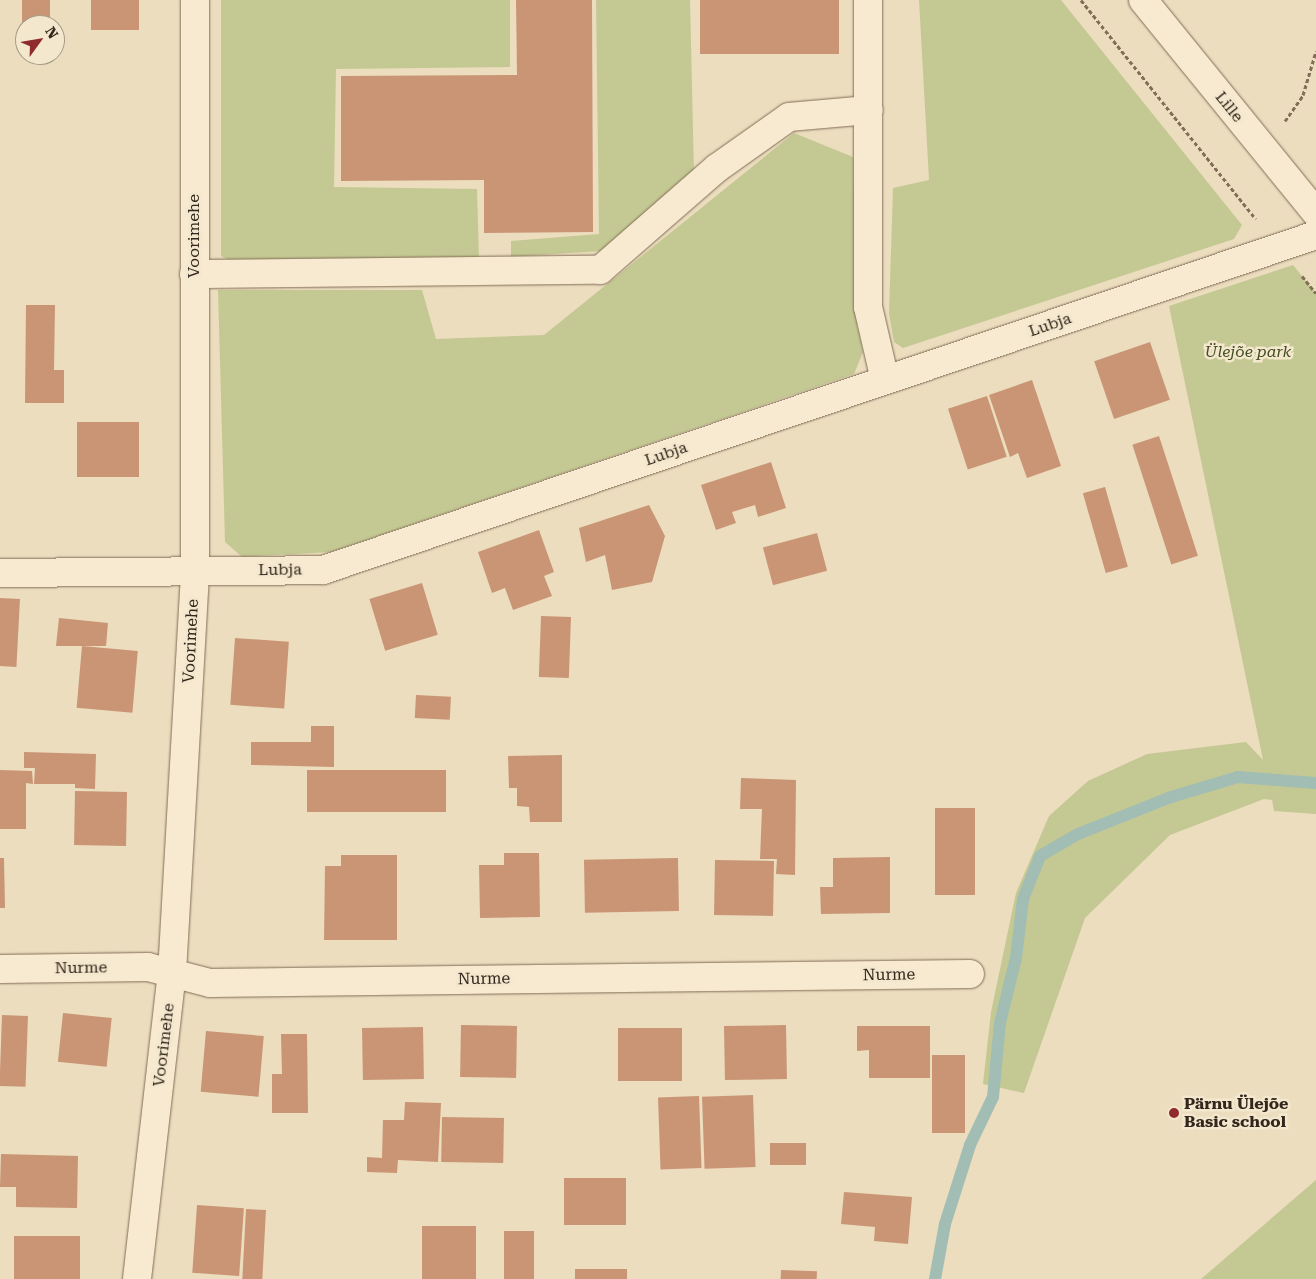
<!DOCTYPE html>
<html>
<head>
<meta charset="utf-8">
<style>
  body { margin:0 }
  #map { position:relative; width:1316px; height:1279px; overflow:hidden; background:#ebddbe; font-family:"Roboto Serif",serif }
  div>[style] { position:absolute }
  .green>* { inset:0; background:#c4c993 }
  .stream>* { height:12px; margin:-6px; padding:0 6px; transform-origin:6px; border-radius:6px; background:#a1bdb4 }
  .building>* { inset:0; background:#c99575; transform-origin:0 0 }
  .path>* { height:3px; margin-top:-1.5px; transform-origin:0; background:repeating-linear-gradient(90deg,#836d57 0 4px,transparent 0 6.5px) }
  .roads { filter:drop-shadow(0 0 1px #836d57) drop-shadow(0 0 1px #836d57) }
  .minor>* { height:28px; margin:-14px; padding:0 14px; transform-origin:14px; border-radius:14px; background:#f7ead0 }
  .dots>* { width:14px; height:14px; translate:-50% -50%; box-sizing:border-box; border:2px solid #f3e7cd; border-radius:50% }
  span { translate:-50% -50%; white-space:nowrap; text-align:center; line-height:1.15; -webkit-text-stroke:5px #f3e7cd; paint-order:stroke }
  .street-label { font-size:16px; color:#33261c }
  .park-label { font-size:16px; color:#444e23; font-style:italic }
  .poi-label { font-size:16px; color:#33261c; font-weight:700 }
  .left { translate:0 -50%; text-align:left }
  .north { position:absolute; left:15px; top:15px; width:50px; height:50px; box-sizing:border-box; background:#f3e7cd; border:1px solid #a69a86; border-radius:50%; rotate:58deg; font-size:14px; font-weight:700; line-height:20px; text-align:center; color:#33261c }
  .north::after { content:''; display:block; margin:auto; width:18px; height:22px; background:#8f2a2d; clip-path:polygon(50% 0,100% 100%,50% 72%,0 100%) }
</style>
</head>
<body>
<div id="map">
  <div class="green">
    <div style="clip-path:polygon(221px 0,510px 0,510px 67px,336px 69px,334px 187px,477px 189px,479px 260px,240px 265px,221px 256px)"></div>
    <div style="clip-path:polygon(596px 0,690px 0,694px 174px,601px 251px,511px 257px,511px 241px,599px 234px)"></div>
    <div style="clip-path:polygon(919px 0,1061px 0,1242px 225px,1234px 239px,903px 348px,894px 342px,889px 314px,893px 188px,929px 180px)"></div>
    <div style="clip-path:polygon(794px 133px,853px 157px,857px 324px,863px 352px,854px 374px,331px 552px,242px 557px,225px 542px,218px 290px,422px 290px,436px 339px,544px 335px)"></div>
    <div style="clip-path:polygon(1293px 265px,1316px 293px,1316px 814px,1274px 811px,1272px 800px,1264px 799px,1170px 835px,1085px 918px,1024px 1093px,983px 1084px,991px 1012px,1016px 893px,1049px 816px,1088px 781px,1147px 754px,1246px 742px,1263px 760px,1169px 306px)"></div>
    <div style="clip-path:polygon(1316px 1180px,1316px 1279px,1201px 1279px)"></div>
  </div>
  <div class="stream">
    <div style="left:935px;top:1279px;width:56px;rotate:-79.7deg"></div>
    <div style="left:945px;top:1224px;width:83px;rotate:-72.4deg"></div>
    <div style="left:970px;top:1145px;width:53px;rotate:-64.4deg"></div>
    <div style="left:993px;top:1097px;width:74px;rotate:-84.6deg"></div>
    <div style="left:1000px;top:1023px;width:67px;rotate:-76.2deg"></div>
    <div style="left:1016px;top:958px;width:59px;rotate:-83.2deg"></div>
    <div style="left:1023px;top:899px;width:46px;rotate:-68.4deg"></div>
    <div style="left:1040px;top:856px;width:44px;rotate:-30.1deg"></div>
    <div style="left:1078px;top:834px;width:100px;rotate:-21.7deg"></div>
    <div style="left:1171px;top:797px;width:70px;rotate:-16.6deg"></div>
    <div style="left:1238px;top:777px;width:78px;rotate:4.4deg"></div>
  </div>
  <div class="building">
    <div style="clip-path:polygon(22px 0,50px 0,50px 25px,25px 25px,25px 32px,22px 32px)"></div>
    <div style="left:91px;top:0;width:48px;height:30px"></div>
    <div style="clip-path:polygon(516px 0,592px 0,593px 232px,484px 233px,484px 180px,341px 181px,341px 76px,517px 75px)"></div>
    <div style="left:700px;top:0;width:139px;height:54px"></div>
    <div style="clip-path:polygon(26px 305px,55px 305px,54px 370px,64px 370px,64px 403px,25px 403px)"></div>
    <div style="left:1150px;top:342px;width:61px;height:59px;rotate:71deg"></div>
    <div style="clip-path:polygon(1032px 380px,1061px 466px,1027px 478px,1018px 453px,1010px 457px,989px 395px)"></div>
    <div style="left:987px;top:396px;width:64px;height:41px;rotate:72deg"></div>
    <div style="left:77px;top:422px;width:62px;height:55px"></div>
    <div style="left:1159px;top:436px;width:126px;height:28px;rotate:72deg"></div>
    <div style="clip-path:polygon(771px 462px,786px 508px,758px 517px,755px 505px,732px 512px,736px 523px,716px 530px,701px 485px)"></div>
    <div style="left:1105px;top:487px;width:83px;height:23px;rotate:74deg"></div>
    <div style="clip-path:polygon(649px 505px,665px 536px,652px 582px,612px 590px,605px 555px,586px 562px,579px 528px)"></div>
    <div style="clip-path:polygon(539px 530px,554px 572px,544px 576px,552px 596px,513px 610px,505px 588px,492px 593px,478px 552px)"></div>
    <div style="left:817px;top:533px;width:39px;height:56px;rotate:75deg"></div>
    <div style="left:422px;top:583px;width:54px;height:55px;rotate:73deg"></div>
    <div style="left:0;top:598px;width:20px;height:68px;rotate:3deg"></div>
    <div style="left:541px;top:616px;width:30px;height:61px;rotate:2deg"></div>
    <div style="clip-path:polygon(59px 618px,108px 623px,106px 646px,56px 646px)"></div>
    <div style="left:235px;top:638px;width:54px;height:67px;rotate:4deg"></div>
    <div style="left:82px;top:646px;width:56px;height:62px;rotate:5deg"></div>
    <div style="left:416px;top:695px;width:35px;height:23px;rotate:3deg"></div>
    <div style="clip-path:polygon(311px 726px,334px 726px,334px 767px,251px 765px,251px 742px,311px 742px)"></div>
    <div style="clip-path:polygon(24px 752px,96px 754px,95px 789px,75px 788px,75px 784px,34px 784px,35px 768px,24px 768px)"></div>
    <div style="clip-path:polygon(562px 755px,562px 822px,530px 822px,529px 807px,517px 806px,517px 788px,509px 788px,508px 756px)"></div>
    <div style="clip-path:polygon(0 770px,32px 771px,33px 784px,26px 783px,26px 829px,0 829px)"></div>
    <div style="left:307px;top:770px;width:139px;height:42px"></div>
    <div style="clip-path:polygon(741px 778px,796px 780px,795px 875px,776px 874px,777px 859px,760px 859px,762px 809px,740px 809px)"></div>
    <div style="left:75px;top:791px;width:52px;height:54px;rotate:1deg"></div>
    <div style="left:935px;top:808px;width:40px;height:87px"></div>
    <div style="clip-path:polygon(504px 853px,539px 853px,540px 917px,480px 918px,479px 865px,504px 865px)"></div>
    <div style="clip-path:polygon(341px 855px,397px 855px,397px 940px,324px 940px,325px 866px,341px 866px)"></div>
    <div style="clip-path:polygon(890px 857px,890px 913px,821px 914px,820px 887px,833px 887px,833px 858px)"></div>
    <div style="clip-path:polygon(0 858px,4px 858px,5px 908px,0 908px)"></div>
    <div style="left:678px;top:858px;width:53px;height:94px;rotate:89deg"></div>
    <div style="left:715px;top:860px;width:59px;height:55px;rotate:1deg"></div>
    <div style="left:63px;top:1013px;width:49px;height:49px;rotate:6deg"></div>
    <div style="left:2px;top:1015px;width:26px;height:71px;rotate:2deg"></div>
    <div style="left:461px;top:1025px;width:56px;height:52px;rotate:1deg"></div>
    <div style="left:786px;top:1025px;width:54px;height:62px;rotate:89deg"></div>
    <div style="clip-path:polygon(857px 1026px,930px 1026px,930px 1078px,869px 1078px,869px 1050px,857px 1051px)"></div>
    <div style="left:423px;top:1027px;width:52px;height:61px;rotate:89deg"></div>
    <div style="left:618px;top:1028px;width:64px;height:53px"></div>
    <div style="left:206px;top:1031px;width:58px;height:61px;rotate:5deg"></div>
    <div style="clip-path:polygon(281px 1034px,307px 1034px,308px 1113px,272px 1113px,272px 1074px,282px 1074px)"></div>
    <div style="left:932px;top:1055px;width:33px;height:78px"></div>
    <div style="left:753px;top:1095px;width:72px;height:51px;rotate:88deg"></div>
    <div style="left:699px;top:1096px;width:72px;height:41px;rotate:88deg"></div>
    <div style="clip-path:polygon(405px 1102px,441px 1103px,438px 1162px,398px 1160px,397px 1173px,367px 1172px,367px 1157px,382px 1158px,383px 1120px,404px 1120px)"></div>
    <div style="left:442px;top:1117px;width:62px;height:45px;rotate:1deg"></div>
    <div style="left:770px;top:1143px;width:36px;height:22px"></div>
    <div style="clip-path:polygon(1px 1154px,78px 1156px,77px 1208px,16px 1207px,16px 1187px,0 1187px)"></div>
    <div style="left:564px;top:1178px;width:62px;height:47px"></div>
    <div style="clip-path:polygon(844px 1192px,912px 1197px,908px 1244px,874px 1241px,875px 1227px,841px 1224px)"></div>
    <div style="left:197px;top:1205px;width:47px;height:68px;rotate:4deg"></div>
    <div style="left:246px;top:1209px;width:20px;height:70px;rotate:3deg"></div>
    <div style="left:422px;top:1226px;width:54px;height:53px"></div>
    <div style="left:504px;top:1231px;width:30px;height:48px"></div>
    <div style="left:14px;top:1236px;width:66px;height:43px"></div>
    <div style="left:575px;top:1269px;width:52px;height:10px"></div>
    <div style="left:781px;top:1270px;width:36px;height:9px;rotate:2deg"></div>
  </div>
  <div class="path">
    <div style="left:1081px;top:0;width:280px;rotate:51.4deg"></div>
    <div style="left:1285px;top:121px;width:32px;rotate:-55deg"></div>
    <div style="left:1303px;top:95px;width:46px;rotate:-73.5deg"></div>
    <div style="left:1302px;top:276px;width:22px;rotate:51deg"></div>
  </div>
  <div class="roads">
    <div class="minor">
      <div style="left:868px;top:0;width:307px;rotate:90deg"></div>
      <div style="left:868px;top:307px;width:75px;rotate:76.9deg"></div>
      <div style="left:1143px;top:0;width:274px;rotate:50.9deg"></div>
      <div style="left:194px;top:274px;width:406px;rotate:-0.6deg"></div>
      <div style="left:600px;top:270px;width:155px;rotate:-41.1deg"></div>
      <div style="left:717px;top:168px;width:88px;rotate:-35.3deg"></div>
      <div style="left:789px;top:117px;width:80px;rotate:-5deg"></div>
      <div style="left:0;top:573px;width:323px;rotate:-0.5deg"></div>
      <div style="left:323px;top:570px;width:1048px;rotate:-18.64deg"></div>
      <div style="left:0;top:969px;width:148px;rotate:-0.8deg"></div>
      <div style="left:148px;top:967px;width:64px;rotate:14.5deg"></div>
      <div style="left:210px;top:983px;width:760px;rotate:-0.68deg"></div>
      <div style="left:137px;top:1279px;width:308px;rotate:-83.5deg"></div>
      <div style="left:172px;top:973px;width:403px;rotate:-86.7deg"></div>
      <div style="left:195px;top:571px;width:571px;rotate:-90deg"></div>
    </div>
  </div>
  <div class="dots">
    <div style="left:1174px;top:1113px;background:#8f2a2d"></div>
  </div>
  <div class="street-label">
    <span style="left:1229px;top:107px;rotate:51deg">Lille</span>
    <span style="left:194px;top:236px;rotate:-90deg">Voorimehe</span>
    <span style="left:1050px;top:325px;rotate:-19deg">Lubja</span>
    <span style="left:666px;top:454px;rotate:-19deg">Lubja</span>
    <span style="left:280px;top:570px;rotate:-1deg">Lubja</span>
    <span style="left:191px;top:641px;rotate:-87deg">Voorimehe</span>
    <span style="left:81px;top:968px;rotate:-1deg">Nurme</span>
    <span style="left:889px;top:975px;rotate:-1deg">Nurme</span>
    <span style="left:484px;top:979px;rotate:-1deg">Nurme</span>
    <span style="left:164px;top:1045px;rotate:-83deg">Voorimehe</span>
  </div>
  <div class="park-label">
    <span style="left:1248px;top:352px">Ülejõe park</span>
  </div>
  <div class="poi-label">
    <span class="left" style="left:1184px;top:1113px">Pärnu Ülejõe<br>Basic school</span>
  </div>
  <div class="north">N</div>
</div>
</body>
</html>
